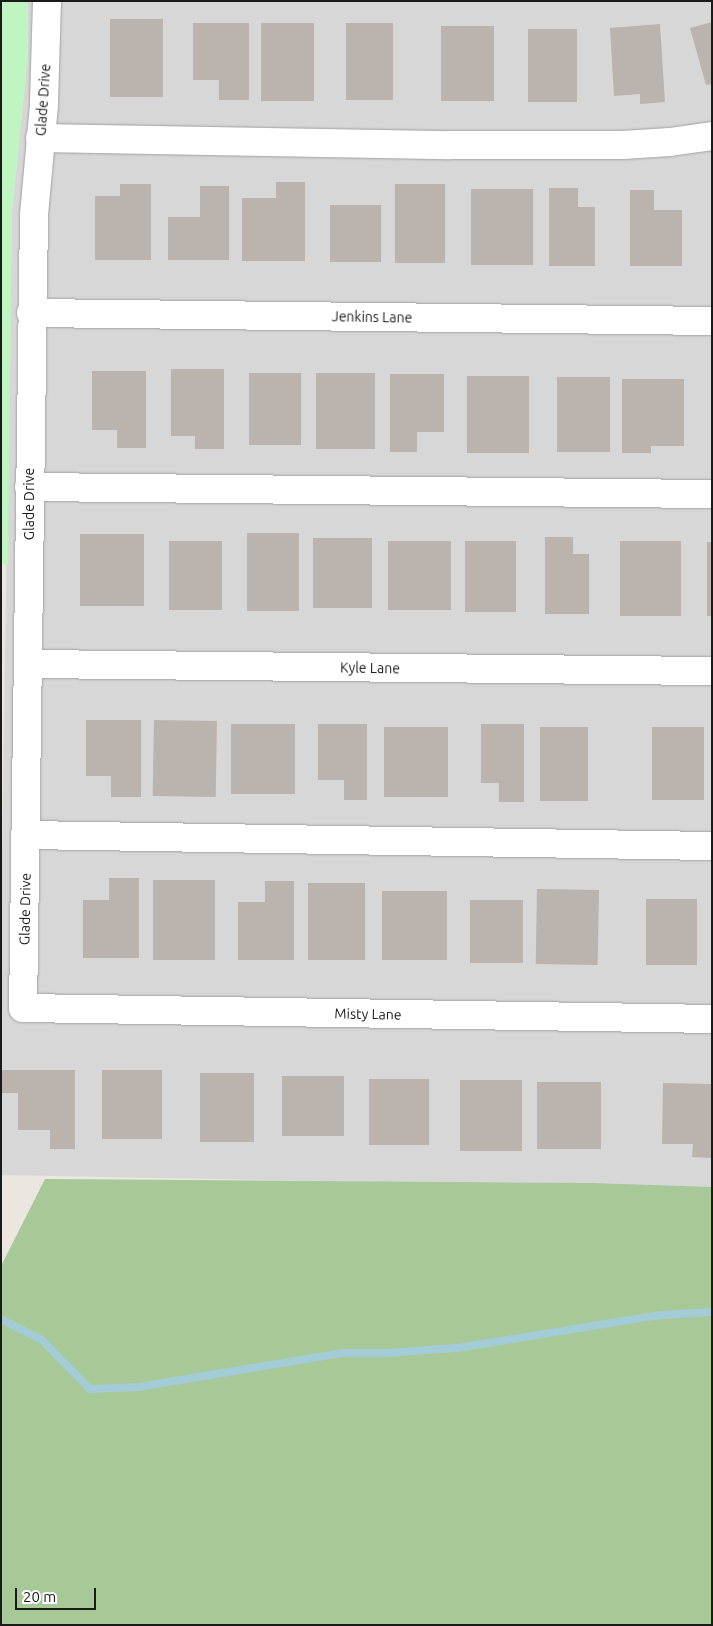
<!DOCTYPE html>
<html>
<head>
<meta charset="utf-8">
<style>
  body { margin:0 }
  #map { position:relative; width:713px; height:1626px; overflow:hidden; background:#ebe7e0; font-family:Ubuntu,sans-serif }
  div>[style] { position:absolute }
  .residential>* { inset:0; background:#d8d7d7 }
  .forest>* { inset:0; background:#a7c897 }
  .park>* { inset:0; background:#bef5c1 }
  .stream>* { height:8px; margin:-4px; padding:0 4px; transform-origin:4px; border-radius:4px; background:#a3ccd7 }
  .building>* { inset:0; background:#bbb3ad; transform-origin:0 0 }
  .roads { filter:drop-shadow(0 0 1px #a1a1a1) drop-shadow(0 0 1px #a1a1a1) }
  .minor>* { height:28px; margin:-14px; padding:0 14px; transform-origin:14px; border-radius:14px; background:#fff }
  span { translate:-50% -50%; white-space:nowrap; text-align:center; line-height:1.15; -webkit-text-stroke:4.5px #fff; paint-order:stroke }
  .street-label { font-size:14px; color:#1a1a1a }
  .frame { position:absolute; inset:0; border:2px solid #1a1a1a; pointer-events:none }
  .scale { position:absolute; left:15px; top:1588px; width:81px; height:22px; box-sizing:border-box; border:2px solid #1a1a1a; border-top:0; padding-left:6px; font-size:15px; line-height:18px; white-space:nowrap; color:#1a1a1a; -webkit-text-stroke:4px #fff; paint-order:stroke }
</style>
</head>
<body>
<div id="map">
  <div class="residential">
    <div style="clip-path:polygon(28px 1px,712px 1px,712px 1188px,1px 1175px,1px 911px,12px 210px,28px 55px)"></div>
  </div>
  <div class="forest">
    <div style="clip-path:polygon(45px 1179px,592px 1183px,712px 1187px,712px 1625px,1px 1625px,1px 1266px)"></div>
  </div>
  <div class="park">
    <div style="clip-path:polygon(1px 1px,28px 1px,28px 55px,12px 210px,8px 564px,1px 564px)"></div>
  </div>
  <div class="stream">
    <div style="left:1px;top:1319px;width:46px;rotate:27.1deg"></div>
    <div style="left:42px;top:1340px;width:69px;rotate:45.6deg"></div>
    <div style="left:90px;top:1389px;width:49px;rotate:-2.3deg"></div>
    <div style="left:139px;top:1387px;width:207px;rotate:-9.5deg"></div>
    <div style="left:343px;top:1353px;width:44px"></div>
    <div style="left:387px;top:1353px;width:70px;rotate:-4.1deg"></div>
    <div style="left:457px;top:1348px;width:207px;rotate:-9.2deg"></div>
    <div style="left:661px;top:1315px;width:51px;rotate:-3.4deg"></div>
  </div>
  <div class="building">
    <div style="left:110px;top:19px;width:53px;height:78px"></div>
    <div style="clip-path:polygon(712px 22px,712px 84px,706px 85px,690px 28px)"></div>
    <div style="clip-path:polygon(193px 23px,249px 23px,249px 100px,219px 100px,219px 80px,193px 80px)"></div>
    <div style="left:261px;top:23px;width:53px;height:78px"></div>
    <div style="left:346px;top:23px;width:47px;height:77px"></div>
    <div style="clip-path:polygon(660px 24px,665px 102px,640px 104px,640px 94px,614px 96px,610px 28px)"></div>
    <div style="left:441px;top:26px;width:53px;height:75px"></div>
    <div style="left:528px;top:29px;width:49px;height:73px"></div>
    <div style="clip-path:polygon(276px 182px,305px 182px,305px 261px,242px 261px,242px 198px,276px 198px)"></div>
    <div style="clip-path:polygon(120px 184px,151px 184px,151px 260px,95px 260px,95px 196px,120px 196px)"></div>
    <div style="left:395px;top:184px;width:50px;height:79px"></div>
    <div style="clip-path:polygon(200px 186px,229px 186px,229px 260px,168px 260px,168px 217px,200px 217px)"></div>
    <div style="clip-path:polygon(549px 188px,578px 188px,578px 207px,595px 207px,595px 266px,549px 266px)"></div>
    <div style="left:471px;top:189px;width:62px;height:76px"></div>
    <div style="clip-path:polygon(630px 190px,654px 190px,654px 210px,682px 210px,682px 266px,630px 266px)"></div>
    <div style="left:330px;top:205px;width:51px;height:57px"></div>
    <div style="clip-path:polygon(171px 369px,224px 369px,224px 449px,195px 449px,195px 436px,171px 436px)"></div>
    <div style="clip-path:polygon(92px 371px,146px 371px,146px 448px,117px 448px,117px 430px,92px 430px)"></div>
    <div style="left:249px;top:373px;width:52px;height:72px"></div>
    <div style="left:316px;top:373px;width:59px;height:76px"></div>
    <div style="clip-path:polygon(390px 374px,444px 374px,444px 432px,417px 432px,417px 452px,390px 452px)"></div>
    <div style="left:467px;top:376px;width:62px;height:77px"></div>
    <div style="left:557px;top:377px;width:53px;height:75px"></div>
    <div style="clip-path:polygon(622px 379px,684px 379px,684px 446px,651px 446px,651px 453px,622px 453px)"></div>
    <div style="left:247px;top:533px;width:52px;height:78px"></div>
    <div style="left:80px;top:534px;width:64px;height:72px"></div>
    <div style="clip-path:polygon(545px 537px,573px 537px,573px 554px,589px 554px,589px 614px,545px 614px)"></div>
    <div style="left:313px;top:538px;width:59px;height:70px"></div>
    <div style="left:169px;top:541px;width:53px;height:69px"></div>
    <div style="left:388px;top:541px;width:63px;height:69px"></div>
    <div style="left:465px;top:541px;width:51px;height:71px"></div>
    <div style="left:620px;top:541px;width:61px;height:75px"></div>
    <div style="left:707px;top:542px;width:5px;height:74px"></div>
    <div style="clip-path:polygon(86px 720px,141px 720px,141px 797px,111px 797px,111px 776px,86px 776px)"></div>
    <div style="left:154px;top:720px;width:63px;height:76px;rotate:1deg"></div>
    <div style="left:231px;top:724px;width:64px;height:70px"></div>
    <div style="clip-path:polygon(318px 724px,367px 724px,367px 800px,344px 800px,344px 780px,318px 780px)"></div>
    <div style="clip-path:polygon(481px 724px,524px 724px,524px 802px,499px 802px,499px 783px,481px 783px)"></div>
    <div style="left:384px;top:727px;width:64px;height:70px"></div>
    <div style="left:540px;top:727px;width:48px;height:74px"></div>
    <div style="left:652px;top:727px;width:52px;height:73px"></div>
    <div style="clip-path:polygon(109px 878px,139px 878px,139px 958px,83px 958px,83px 900px,109px 900px)"></div>
    <div style="left:153px;top:880px;width:62px;height:80px"></div>
    <div style="clip-path:polygon(265px 881px,294px 881px,294px 960px,238px 960px,238px 902px,265px 902px)"></div>
    <div style="left:308px;top:883px;width:57px;height:77px"></div>
    <div style="left:537px;top:889px;width:62px;height:75px;rotate:1deg"></div>
    <div style="left:382px;top:891px;width:65px;height:69px"></div>
    <div style="left:646px;top:899px;width:51px;height:66px"></div>
    <div style="left:470px;top:900px;width:53px;height:63px"></div>
    <div style="clip-path:polygon(1px 1070px,75px 1070px,75px 1149px,50px 1149px,50px 1130px,18px 1130px,18px 1093px,1px 1093px)"></div>
    <div style="left:102px;top:1070px;width:60px;height:69px"></div>
    <div style="left:200px;top:1073px;width:54px;height:69px"></div>
    <div style="left:282px;top:1076px;width:62px;height:60px"></div>
    <div style="left:369px;top:1079px;width:60px;height:66px"></div>
    <div style="left:460px;top:1080px;width:62px;height:71px"></div>
    <div style="left:537px;top:1082px;width:64px;height:67px"></div>
    <div style="clip-path:polygon(663px 1083px,712px 1084px,712px 1158px,692px 1157px,693px 1144px,662px 1144px)"></div>
  </div>
  <div class="roads">
    <div class="minor">
      <div style="left:47px;top:1px;width:104px;rotate:91.7deg"></div>
      <div style="left:44px;top:105px;width:110px;rotate:95.2deg"></div>
      <div style="left:34px;top:215px;width:793px;rotate:90.79deg"></div>
      <div style="left:23px;top:1008px;width:689px;rotate:0.91deg"></div>
      <div style="left:40px;top:138px;width:410px;rotate:1deg"></div>
      <div style="left:450px;top:145px;width:173px"></div>
      <div style="left:623px;top:145px;width:47px;rotate:-3.7deg"></div>
      <div style="left:670px;top:142px;width:42px;rotate:-8.1deg"></div>
      <div style="left:31px;top:313px;width:681px;rotate:0.67deg"></div>
      <div style="left:29px;top:487px;width:683px;rotate:0.59deg"></div>
      <div style="left:29px;top:664px;width:683px;rotate:0.59deg"></div>
      <div style="left:26px;top:835px;width:686px;rotate:0.92deg"></div>
    </div>
  </div>
  <div class="street-label">
    <span style="left:43px;top:100px;rotate:-86deg">Glade Drive</span>
    <span style="left:372px;top:317px;rotate:1deg">Jenkins Lane</span>
    <span style="left:29px;top:504px;rotate:-90deg">Glade Drive</span>
    <span style="left:370px;top:668px;rotate:1deg">Kyle Lane</span>
    <span style="left:25px;top:909px;rotate:-89deg">Glade Drive</span>
    <span style="left:368px;top:1014px;rotate:1deg">Misty Lane</span>
  </div>
  <div class="frame"></div>
  <div class="scale">20 m</div>
</div>
</body>
</html>
